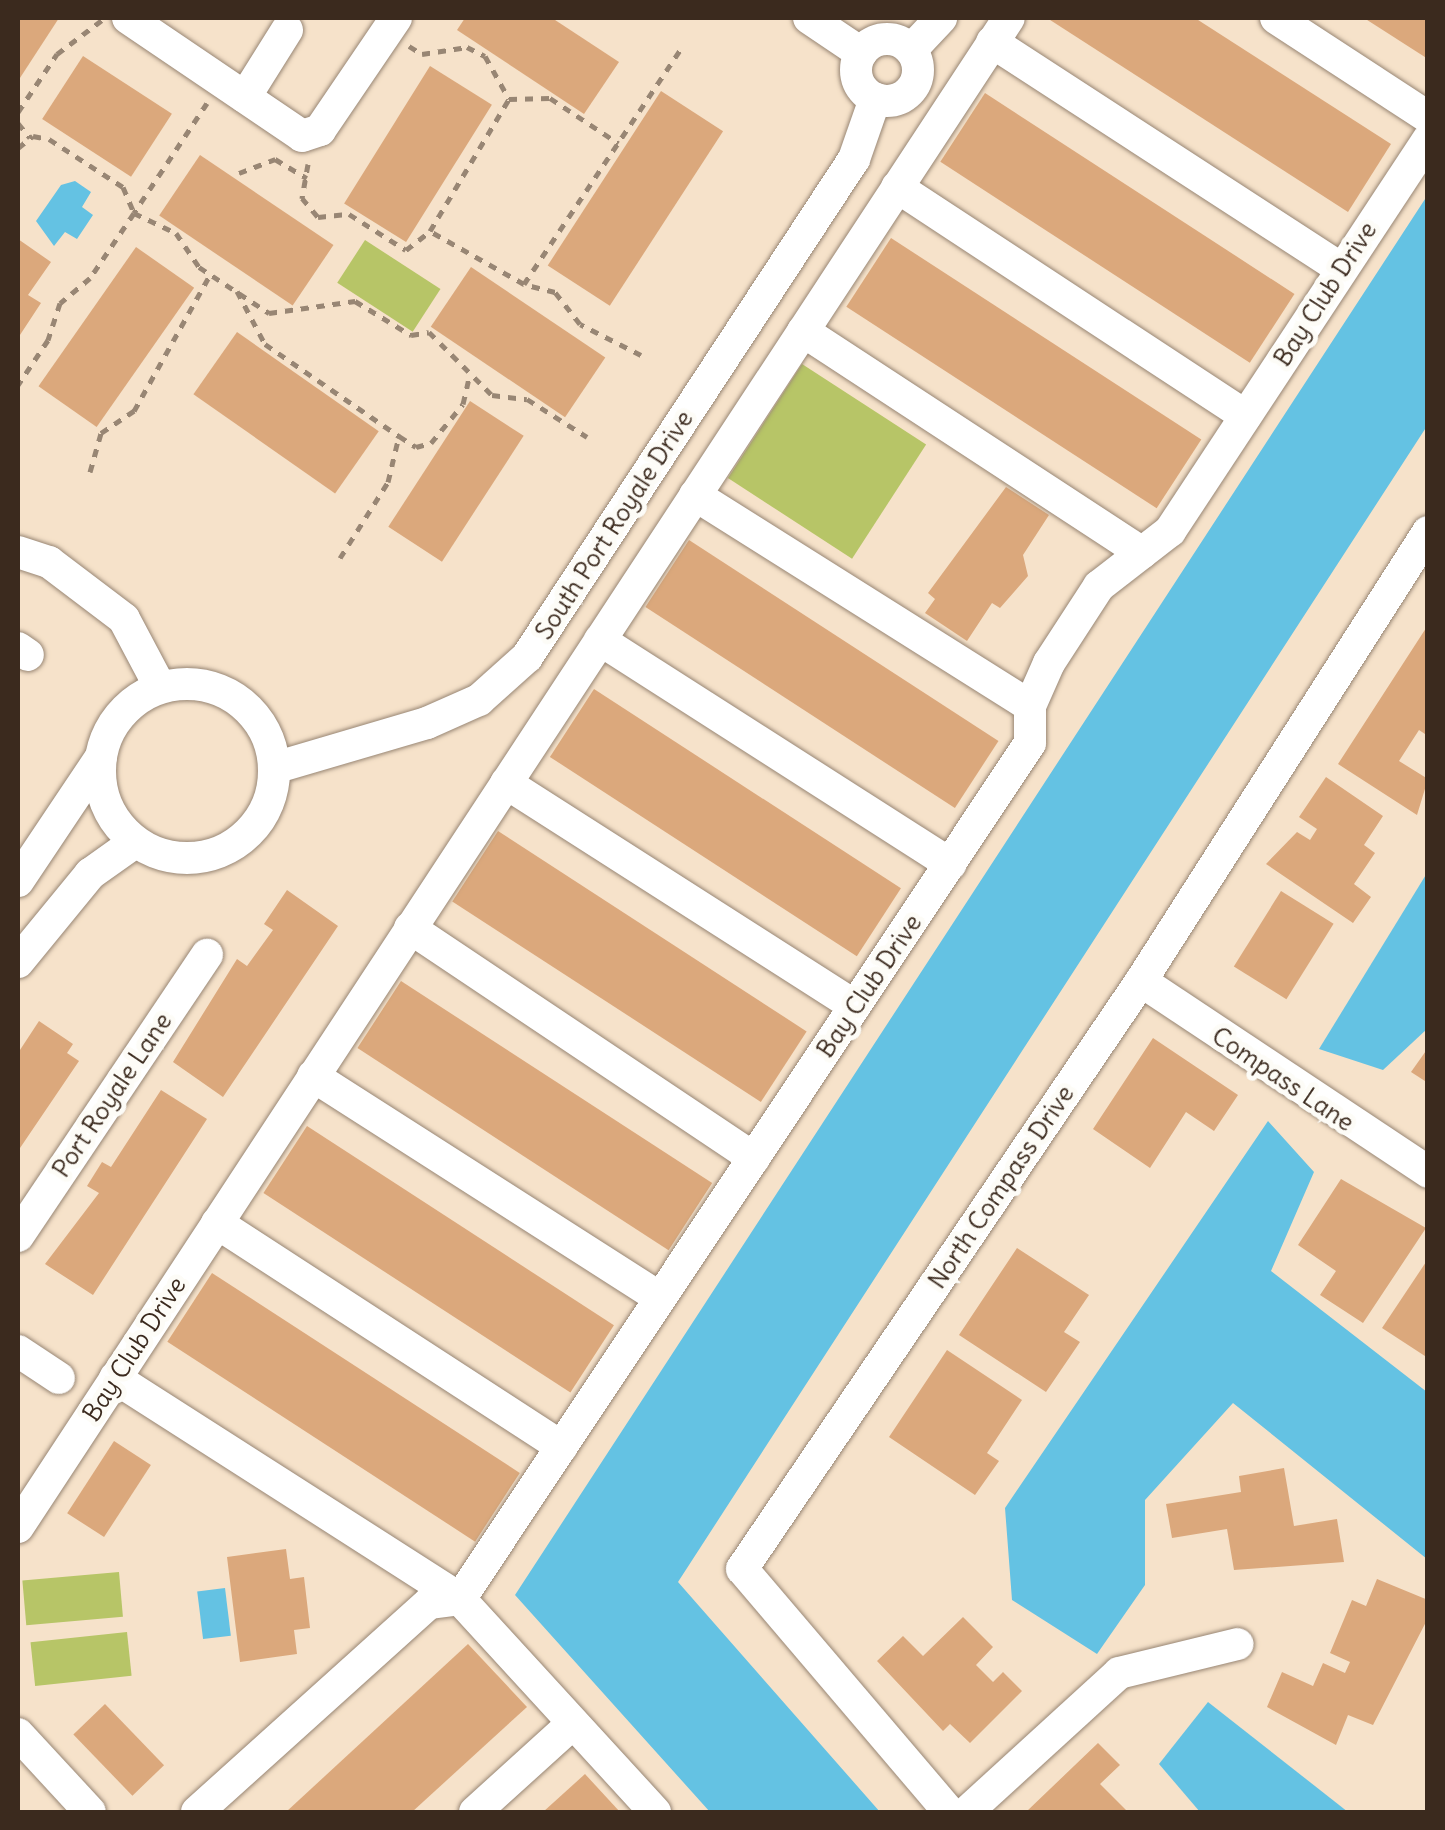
<!DOCTYPE html>
<html>
<head>
<meta charset="utf-8">
<style>
  body { margin:0 }
  #map { position:relative; width:1445px; height:1830px; overflow:hidden; background:#f6e2ca; font-family:Delius,sans-serif }
  div>[style] { position:absolute }
  .green>* { inset:0; background:#b7c567; transform-origin:0 0 }
  .water>* { inset:0; background:#64c2e3; transform-origin:0 0 }
  .building>* { inset:0; background:#dba87c; transform-origin:0 0 }
  .path>* { height:5px; margin-top:-2.5px; transform-origin:0; background:repeating-linear-gradient(90deg,#988674 0 8px,transparent 0 16px) }
  .roads { filter:drop-shadow(0 0 2px #988674) drop-shadow(0 0 2px #988674) }
  .minor>* { height:32px; margin:-16px; padding:0 16px; transform-origin:16px; border-radius:16px; background:#fff }
  .minor>.ring { margin:-16px; padding:0; box-sizing:content-box; background:none; border:32px solid #fff; border-radius:50% }
  span { translate:-50% -50%; white-space:nowrap; text-align:center; line-height:1.15; -webkit-text-stroke:10px #fdfcf7; paint-order:stroke }
  .street-label { font-size:25px; color:#3b2a1e }
  .frame { position:absolute; inset:0; border:20px solid #3b2a1e; pointer-events:none }
</style>
</head>
<body>
<div id="map">
  <div class="green">
    <div style="left:365px;top:240px;width:90px;height:51px;rotate:33deg"></div>
    <div style="left:802px;top:364px;width:148px;height:136px;rotate:33deg"></div>
    <div style="left:119px;top:1572px;width:45px;height:97px;rotate:85deg"></div>
    <div style="left:127px;top:1632px;width:44px;height:97px;rotate:84deg"></div>
  </div>
  <div class="water">
    <div style="clip-path:polygon(75px 181px,91px 192px,82px 207px,93px 215px,77px 239px,65px 232px,54px 246px,36px 221px,61px 185px)"></div>
    <div style="clip-path:polygon(1427px 196px,1427px 426px,678px 1582px,880px 1812px,710px 1812px,515px 1595px)"></div>
    <div style="clip-path:polygon(1427px 873px,1427px 1029px,1383px 1070px,1319px 1049px)"></div>
    <div style="clip-path:polygon(1268px 1121px,1314px 1172px,1271px 1271px,1427px 1392px,1427px 1559px,1233px 1403px,1145px 1500px,1145px 1585px,1097px 1654px,1012px 1600px,1005px 1508px)"></div>
    <div style="left:225px;top:1588px;width:48px;height:28px;rotate:83deg"></div>
    <div style="clip-path:polygon(1208px 1702px,1348px 1812px,1200px 1812px,1159px 1764px)"></div>
  </div>
  <div class="building">
    <div style="clip-path:polygon(18px 18px,59px 18px,18px 81px)"></div>
    <div style="clip-path:polygon(465px 18px,552px 18px,619px 62px,584px 114px,457px 30px)"></div>
    <div style="clip-path:polygon(1047px 18px,1195px 18px,1391px 144px,1348px 212px)"></div>
    <div style="clip-path:polygon(1364px 18px,1428px 18px,1428px 59px)"></div>
    <div style="left:83px;top:56px;width:106px;height:75px;rotate:33deg"></div>
    <div style="left:430px;top:66px;width:73px;height:162px;rotate:32deg"></div>
    <div style="left:661px;top:91px;width:74px;height:208px;rotate:33deg"></div>
    <div style="left:985px;top:93px;width:369px;height:82px;rotate:33deg"></div>
    <div style="left:200px;top:155px;width:161px;height:73px;rotate:34deg"></div>
    <div style="left:891px;top:238px;width:370px;height:82px;rotate:33deg"></div>
    <div style="clip-path:polygon(18px 239px,51px 262px,28px 295px,41px 303px,18px 338px)"></div>
    <div style="left:136px;top:247px;width:71px;height:170px;rotate:35deg"></div>
    <div style="left:471px;top:267px;width:162px;height:72px;rotate:34deg"></div>
    <div style="left:237px;top:332px;width:173px;height:76px;rotate:35deg"></div>
    <div style="left:470px;top:401px;width:64px;height:150px;rotate:33deg"></div>
    <div style="clip-path:polygon(1006px 487px,1049px 515px,1023px 555px,1028px 576px,1000px 608px,992px 603px,967px 641px,925px 613px,935px 599px,928px 593px)"></div>
    <div style="left:689px;top:540px;width:369px;height:80px;rotate:33deg"></div>
    <div style="clip-path:polygon(1428px 625px,1428px 736px,1419px 730px,1399px 761px,1428px 779px,1417px 815px,1338px 764px)"></div>
    <div style="left:594px;top:689px;width:366px;height:81px;rotate:33deg"></div>
    <div style="clip-path:polygon(1326px 777px,1383px 816px,1364px 845px,1375px 853px,1354px 884px,1371px 897px,1353px 923px,1266px 864px,1297px 832px,1310px 840px,1317px 829px,1299px 817px)"></div>
    <div style="left:498px;top:831px;width:368px;height:84px;rotate:33deg"></div>
    <div style="clip-path:polygon(287px 890px,338px 926px,223px 1097px,173px 1062px,237px 959px,247px 966px,273px 930px,264px 924px)"></div>
    <div style="left:1281px;top:891px;width:62px;height:89px;rotate:32deg"></div>
    <div style="left:401px;top:981px;width:371px;height:80px;rotate:33deg"></div>
    <div style="clip-path:polygon(39px 1021px,73px 1044px,67px 1053px,79px 1061px,18px 1151px,18px 1053px)"></div>
    <div style="clip-path:polygon(1153px 1038px,1238px 1095px,1214px 1131px,1186px 1112px,1150px 1168px,1093px 1129px)"></div>
    <div style="clip-path:polygon(1428px 1048px,1428px 1083px,1411px 1072px)"></div>
    <div style="clip-path:polygon(161px 1090px,207px 1119px,93px 1295px,45px 1264px,99px 1193px,87px 1186px,102px 1162px,111px 1167px)"></div>
    <div style="left:307px;top:1126px;width:366px;height:80px;rotate:33deg"></div>
    <div style="clip-path:polygon(1341px 1179px,1426px 1228px,1363px 1323px,1320px 1295px,1336px 1271px,1298px 1245px)"></div>
    <div style="clip-path:polygon(1017px 1248px,1089px 1295px,1064px 1332px,1080px 1342px,1046px 1392px,959px 1335px)"></div>
    <div style="clip-path:polygon(1428px 1259px,1428px 1358px,1382px 1328px)"></div>
    <div style="left:212px;top:1273px;width:367px;height:82px;rotate:33deg"></div>
    <div style="clip-path:polygon(947px 1350px,1022px 1400px,987px 1453px,999px 1461px,975px 1495px,889px 1437px)"></div>
    <div style="left:114px;top:1441px;width:44px;height:86px;rotate:33deg"></div>
    <div style="clip-path:polygon(1284px 1468px,1294px 1526px,1337px 1519px,1344px 1562px,1234px 1570px,1227px 1529px,1172px 1538px,1166px 1504px,1241px 1492px,1239px 1476px)"></div>
    <div style="clip-path:polygon(286px 1549px,290px 1579px,304px 1577px,310px 1628px,294px 1630px,297px 1654px,240px 1662px,227px 1557px)"></div>
    <div style="clip-path:polygon(1377px 1579px,1428px 1600px,1428px 1618px,1373px 1725px,1348px 1715px,1336px 1745px,1267px 1707px,1282px 1672px,1313px 1686px,1323px 1663px,1345px 1673px,1350px 1662px,1330px 1653px,1352px 1600px,1366px 1606px)"></div>
    <div style="clip-path:polygon(963px 1617px,993px 1647px,976px 1665px,993px 1682px,1003px 1672px,1022px 1691px,970px 1743px,950px 1724px,943px 1731px,877px 1661px,903px 1636px,923px 1656px)"></div>
    <div style="clip-path:polygon(468px 1644px,527px 1707px,412px 1812px,286px 1812px)"></div>
    <div style="left:105px;top:1704px;width:85px;height:44px;rotate:46deg"></div>
    <div style="clip-path:polygon(1098px 1743px,1120px 1765px,1100px 1784px,1128px 1812px,1026px 1812px)"></div>
    <div style="clip-path:polygon(585px 1774px,620px 1812px,543px 1812px)"></div>
  </div>
  <div class="path">
    <div style="left:409px;top:46px;width:15px;rotate:32deg"></div>
    <div style="left:422px;top:54px;width:46px;rotate:-8.8deg"></div>
    <div style="left:467px;top:47px;width:20px;rotate:27deg"></div>
    <div style="left:485px;top:56px;width:49px;rotate:60.8deg"></div>
    <div style="left:207px;top:103px;width:132px;rotate:123.6deg"></div>
    <div style="left:134px;top:213px;width:47px;rotate:25.5deg"></div>
    <div style="left:176px;top:233px;width:41px;rotate:55.9deg"></div>
    <div style="left:199px;top:267px;width:84px;rotate:33.3deg"></div>
    <div style="left:269px;top:313px;width:87px;rotate:-7.9deg"></div>
    <div style="left:355px;top:301px;width:66px;rotate:31.3deg"></div>
    <div style="left:411px;top:335px;width:18px;rotate:-9deg"></div>
    <div style="left:429px;top:332px;width:89px;rotate:45deg"></div>
    <div style="left:492px;top:395px;width:35px;rotate:7deg"></div>
    <div style="left:527px;top:399px;width:71px;rotate:32.3deg"></div>
    <div style="left:18px;top:112px;width:70px;rotate:-56.1deg"></div>
    <div style="left:57px;top:54px;width:56px;rotate:-37.1deg"></div>
    <div style="left:18px;top:123px;width:19px;rotate:51deg"></div>
    <div style="left:18px;top:148px;width:19px;rotate:-39deg"></div>
    <div style="left:33px;top:136px;width:16px;rotate:11deg"></div>
    <div style="left:49px;top:139px;width:88px;rotate:33deg"></div>
    <div style="left:123px;top:187px;width:28px;rotate:67deg"></div>
    <div style="left:134px;top:213px;width:78px;rotate:124.1deg"></div>
    <div style="left:90px;top:278px;width:39px;rotate:140deg"></div>
    <div style="left:60px;top:303px;width:39px;rotate:108deg"></div>
    <div style="left:48px;top:340px;width:54px;rotate:123.7deg"></div>
    <div style="left:308px;top:164px;width:35px;rotate:100deg"></div>
    <div style="left:302px;top:198px;width:25px;rotate:50deg"></div>
    <div style="left:318px;top:217px;width:31px;rotate:-6deg"></div>
    <div style="left:349px;top:214px;width:67px;rotate:32.3deg"></div>
    <div style="left:406px;top:250px;width:31px;rotate:-38deg"></div>
    <div style="left:239px;top:173px;width:39px;rotate:-21deg"></div>
    <div style="left:275px;top:159px;width:37px;rotate:31deg"></div>
    <div style="left:524px;top:284px;width:108px;rotate:-150.6deg"></div>
    <div style="left:430px;top:231px;width:154px;rotate:-59.1deg"></div>
    <div style="left:509px;top:99px;width:41px;rotate:-1.4deg"></div>
    <div style="left:550px;top:98px;width:82px;rotate:33.5deg"></div>
    <div style="left:237px;top:291px;width:60px;rotate:62.2deg"></div>
    <div style="left:265px;top:344px;width:163px;rotate:34.5deg"></div>
    <div style="left:641px;top:355px;width:68px;rotate:-153.1deg"></div>
    <div style="left:580px;top:324px;width:41px;rotate:-128deg"></div>
    <div style="left:555px;top:292px;width:32px;rotate:-166deg"></div>
    <div style="left:524px;top:284px;width:286px;rotate:-56.3deg"></div>
    <div style="left:90px;top:472px;width:41px;rotate:-74.2deg"></div>
    <div style="left:101px;top:433px;width:40px;rotate:-34deg"></div>
    <div style="left:134px;top:411px;width:156px;rotate:-60.8deg"></div>
    <div style="left:340px;top:558px;width:90px;rotate:-57.7deg"></div>
    <div style="left:388px;top:482px;width:47px;rotate:-76.6deg"></div>
    <div style="left:399px;top:436px;width:20px;rotate:33deg"></div>
    <div style="left:416px;top:447px;width:16px;rotate:-15deg"></div>
    <div style="left:431px;top:443px;width:50px;rotate:-50.6deg"></div>
    <div style="left:463px;top:404px;width:27px;rotate:-77deg"></div>
  </div>
  <div class="roads">
    <div class="minor">
      <div style="left:128px;top:18px;width:210px;rotate:34.1deg"></div>
      <div style="left:302px;top:136px;width:19px;rotate:-18deg"></div>
      <div style="left:320px;top:130px;width:135px;rotate:-55.8deg"></div>
      <div style="left:809px;top:18px;width:63px;rotate:33.9deg"></div>
      <div style="left:1276px;top:18px;width:181px;rotate:33.1deg"></div>
      <div class="ring" style="left:856px;top:39px;width:30px;height:30px"></div>
      <div style="left:992px;top:42px;width:417px;rotate:33deg"></div>
      <div style="left:911px;top:50px;width:44px;rotate:-46.8deg"></div>
      <div style="left:245px;top:97px;width:79px;rotate:-57.9deg"></div>
      <div style="left:897px;top:187px;width:417px;rotate:33.3deg"></div>
      <div style="left:803px;top:331px;width:405px;rotate:33.2deg"></div>
      <div style="left:695px;top:495px;width:396px;rotate:32.2deg"></div>
      <div style="left:18px;top:552px;width:33px;rotate:18deg"></div>
      <div style="left:49px;top:562px;width:94px;rotate:37.2deg"></div>
      <div style="left:124px;top:619px;width:77px;rotate:62.1deg"></div>
      <div style="left:600px;top:640px;width:416px;rotate:32.6deg"></div>
      <div style="left:18px;top:648px;width:12px;rotate:35deg"></div>
      <div class="ring" style="left:100px;top:684px;width:142px;height:142px"></div>
      <div style="left:274px;top:768px;width:159px;rotate:-16.4deg"></div>
      <div style="left:427px;top:723px;width:57px;rotate:-23.9deg"></div>
      <div style="left:479px;top:700px;width:64px;rotate:-41.9deg"></div>
      <div style="left:527px;top:657px;width:596px;rotate:-56.71deg"></div>
      <div style="left:854px;top:159px;width:64px;rotate:-70.7deg"></div>
      <div style="left:506px;top:783px;width:414px;rotate:32.6deg"></div>
      <div style="left:18px;top:881px;width:149px;rotate:-56.2deg"></div>
      <div style="left:410px;top:928px;width:414px;rotate:33.8deg"></div>
      <div style="left:18px;top:962px;width:114px;rotate:-50.7deg"></div>
      <div style="left:90px;top:874px;width:55px;rotate:-35.4deg"></div>
      <div style="left:1141px;top:981px;width:345px;rotate:33.6deg"></div>
      <div style="left:313px;top:1076px;width:412px;rotate:32.6deg"></div>
      <div style="left:217px;top:1223px;width:411px;rotate:33deg"></div>
      <div style="left:18px;top:1236px;width:339px;rotate:-56.1deg"></div>
      <div style="left:18px;top:1351px;width:49px;rotate:33.4deg"></div>
      <div style="left:115px;top:1378px;width:410px;rotate:32.6deg"></div>
      <div style="left:18px;top:1527px;width:1805px;rotate:-56.71deg"></div>
      <div style="left:18px;top:1734px;width:106px;rotate:47.3deg"></div>
      <div style="left:197px;top:1812px;width:312px;rotate:-42deg"></div>
      <div style="left:429px;top:1603px;width:31px;rotate:-7deg"></div>
      <div style="left:475px;top:1812px;width:132px;rotate:-42.2deg"></div>
      <div style="left:655px;top:1812px;width:289px;rotate:-132.5deg"></div>
      <div style="left:460px;top:1599px;width:1028px;rotate:-56.34deg"></div>
      <div style="left:1030px;top:743px;width:37px;rotate:-90deg"></div>
      <div style="left:1030px;top:706px;width:47px;rotate:-66.2deg"></div>
      <div style="left:1049px;top:663px;width:92px;rotate:-57deg"></div>
      <div style="left:1099px;top:586px;width:90px;rotate:-37.8deg"></div>
      <div style="left:1170px;top:531px;width:469px;rotate:-56.6deg"></div>
      <div style="left:949px;top:1812px;width:319px;rotate:-130.4deg"></div>
      <div style="left:742px;top:1569px;width:711px;rotate:-55.84deg"></div>
      <div style="left:1141px;top:981px;width:533px;rotate:-57.41deg"></div>
      <div style="left:967px;top:1812px;width:206px;rotate:-42.4deg"></div>
      <div style="left:1119px;top:1673px;width:122px;rotate:-13.7deg"></div>
    </div>
  </div>
  <div class="street-label">
    <span style="left:1325px;top:294px;rotate:-57deg">Bay Club Drive</span>
    <span style="left:614px;top:525px;rotate:-57deg">South Port Royale Drive</span>
    <span style="left:869px;top:986px;rotate:-56deg">Bay Club Drive</span>
    <span style="left:1283px;top:1079px;rotate:34deg">Compass Lane</span>
    <span style="left:112px;top:1095px;rotate:-56deg">Port Royale Lane</span>
    <span style="left:1001px;top:1187px;rotate:-56deg">North Compass Drive</span>
    <span style="left:134px;top:1349px;rotate:-57deg">Bay Club Drive</span>
  </div>
  <div class="frame"></div>
</div>
</body>
</html>
